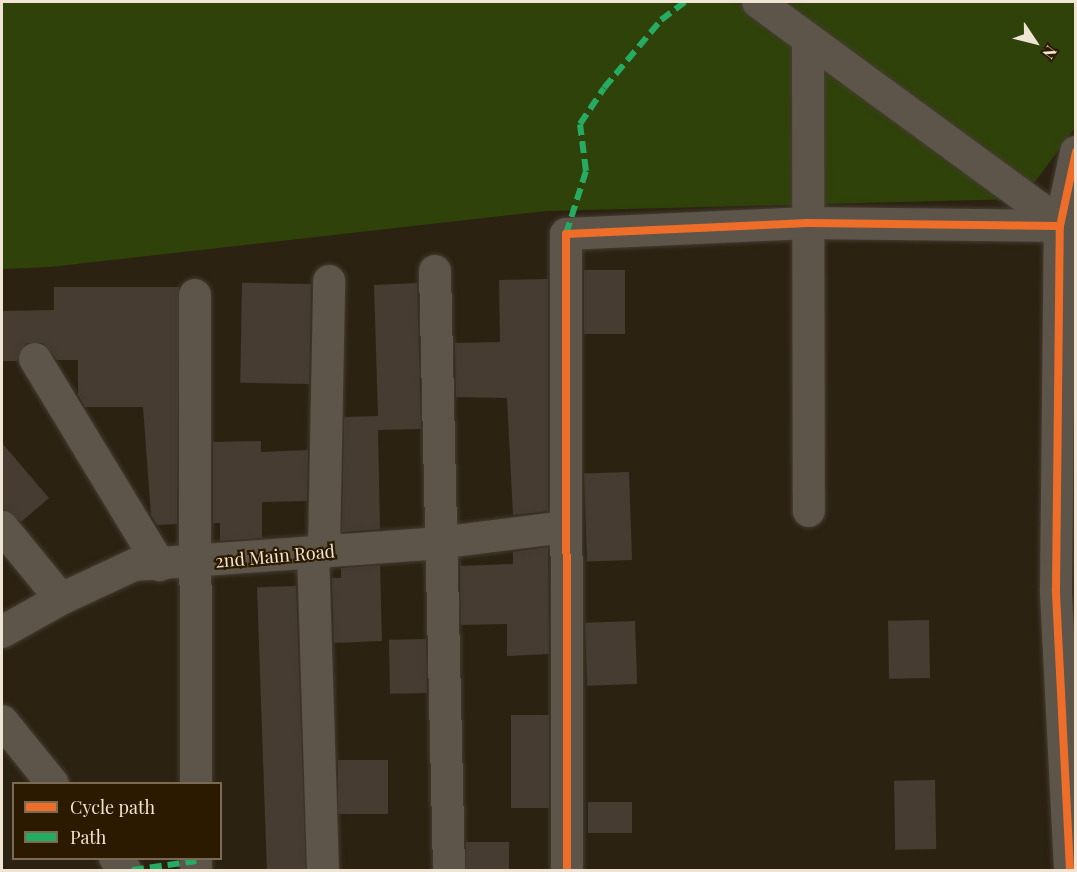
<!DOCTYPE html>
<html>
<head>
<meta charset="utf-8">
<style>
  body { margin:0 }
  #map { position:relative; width:1077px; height:872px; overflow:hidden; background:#2c2212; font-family:"Playfair Display",serif }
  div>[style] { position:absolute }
  .green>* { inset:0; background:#2f4209 }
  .building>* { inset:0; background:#463c32; transform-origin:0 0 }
  .roads { filter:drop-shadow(0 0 2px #443c31) drop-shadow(0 0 2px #443c31) }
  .minor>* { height:32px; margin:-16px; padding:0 16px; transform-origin:16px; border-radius:16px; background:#5d554a }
  .quiet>* { height:6px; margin-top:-3px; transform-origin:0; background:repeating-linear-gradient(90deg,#26ab63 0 12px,transparent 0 18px) }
  .cycleway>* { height:8px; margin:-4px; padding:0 4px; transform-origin:4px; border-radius:4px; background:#ee6e29 }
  span { translate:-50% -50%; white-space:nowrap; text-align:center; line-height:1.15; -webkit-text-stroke:4.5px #2c1a00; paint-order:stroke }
  .street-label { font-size:18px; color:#f0e4d4 }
  .frame { position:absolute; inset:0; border:3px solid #f0e4d4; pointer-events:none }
  .legend { position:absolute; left:12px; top:782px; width:210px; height:78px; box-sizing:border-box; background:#2c1a00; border:2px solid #7a6b55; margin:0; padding:8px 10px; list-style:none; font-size:18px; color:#f0e4d4 }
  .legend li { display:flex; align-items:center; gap:12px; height:30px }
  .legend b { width:30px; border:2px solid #7a6b55 }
  .north { position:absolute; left:1005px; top:12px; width:60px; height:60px; -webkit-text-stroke:4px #2c1a00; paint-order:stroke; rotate:125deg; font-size:16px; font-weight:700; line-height:24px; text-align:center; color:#f0e4d4 }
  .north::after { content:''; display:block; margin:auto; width:21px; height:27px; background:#f0e4d4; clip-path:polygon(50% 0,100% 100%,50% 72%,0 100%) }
</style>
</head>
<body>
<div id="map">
  <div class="green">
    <div style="clip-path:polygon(2px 2px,1075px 2px,1075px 128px,1022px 199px,546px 211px,50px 267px,2px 269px)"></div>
  </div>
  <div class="building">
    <div style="left:625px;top:270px;width:64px;height:41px;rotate:90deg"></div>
    <div style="clip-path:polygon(548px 279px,548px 511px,513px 515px,507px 398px,456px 397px,455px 343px,500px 342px,499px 280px)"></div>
    <div style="clip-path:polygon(417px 283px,421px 429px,378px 430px,380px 529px,342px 532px,344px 417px,378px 416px,374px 285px)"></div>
    <div style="left:311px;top:284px;width:100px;height:69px;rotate:91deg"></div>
    <div style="clip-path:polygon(54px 287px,179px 287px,177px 524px,157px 525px,151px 515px,143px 407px,85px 407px,78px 395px,78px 360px,57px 360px,43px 343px,26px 343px,17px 361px,2px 361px,2px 311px,54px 310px)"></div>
    <div style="clip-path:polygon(261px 441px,261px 452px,308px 450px,307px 501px,262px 502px,262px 538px,220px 541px,220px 523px,213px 523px,213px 442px)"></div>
    <div style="clip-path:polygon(2px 443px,49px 498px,21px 522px,2px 508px)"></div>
    <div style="left:629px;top:472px;width:88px;height:45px;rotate:88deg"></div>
    <div style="clip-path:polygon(548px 547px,549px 654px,507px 656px,507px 624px,461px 625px,460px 566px,513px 564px,513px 552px)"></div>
    <div style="clip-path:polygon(380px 565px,382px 641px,334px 643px,332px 578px,341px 578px,341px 568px)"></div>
    <div style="left:296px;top:586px;width:284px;height:39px;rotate:88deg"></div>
    <div style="left:929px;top:620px;width:58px;height:41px;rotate:89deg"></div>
    <div style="left:635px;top:621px;width:63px;height:50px;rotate:88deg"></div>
    <div style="left:426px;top:639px;width:54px;height:37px;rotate:89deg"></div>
    <div style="left:511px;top:715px;width:38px;height:93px"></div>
    <div style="left:388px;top:760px;width:54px;height:50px;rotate:90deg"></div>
    <div style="left:935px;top:780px;width:69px;height:41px;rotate:89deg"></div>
    <div style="left:632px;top:802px;width:31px;height:44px;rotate:90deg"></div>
    <div style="left:509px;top:842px;width:28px;height:43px;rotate:90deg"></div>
  </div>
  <div class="roads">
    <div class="minor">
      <div style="left:758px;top:2px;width:379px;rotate:36.2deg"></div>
      <div style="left:808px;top:41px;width:470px;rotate:89.9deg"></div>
      <div style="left:435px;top:271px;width:599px;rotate:88.66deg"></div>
      <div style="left:195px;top:295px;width:489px;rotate:89.9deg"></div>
      <div style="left:35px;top:359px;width:241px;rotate:58.8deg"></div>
      <div style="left:2px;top:527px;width:93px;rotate:50.7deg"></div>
      <div style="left:324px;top:551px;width:270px;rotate:-88.9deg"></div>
      <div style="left:313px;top:552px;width:318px;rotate:88.2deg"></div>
      <div style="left:2px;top:632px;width:68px;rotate:-29.2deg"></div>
      <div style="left:61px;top:599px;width:81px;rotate:-25deg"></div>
      <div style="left:134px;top:565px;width:305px;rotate:-4.1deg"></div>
      <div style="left:438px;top:543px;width:127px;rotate:-7.2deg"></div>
      <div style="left:2px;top:721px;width:81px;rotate:51deg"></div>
      <div style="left:115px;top:858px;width:16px;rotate:50deg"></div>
      <div style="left:196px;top:870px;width:12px;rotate:-90deg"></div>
      <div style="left:567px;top:870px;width:636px;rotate:-90.09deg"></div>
      <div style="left:566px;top:234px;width:242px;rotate:-2.6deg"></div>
      <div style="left:808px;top:223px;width:252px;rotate:0.7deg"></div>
      <div style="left:1070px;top:870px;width:281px;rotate:-92.9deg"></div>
      <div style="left:1056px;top:589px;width:363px;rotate:-89.4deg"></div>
      <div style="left:1060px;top:226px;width:76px;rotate:-77.8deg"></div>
    </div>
  </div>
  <div class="quiet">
    <div style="left:566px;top:234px;width:66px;rotate:-72.4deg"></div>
    <div style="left:586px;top:171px;width:47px;rotate:-97.3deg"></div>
    <div style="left:580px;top:124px;width:43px;rotate:-56.3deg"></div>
    <div style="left:604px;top:88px;width:89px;rotate:-50deg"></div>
    <div style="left:661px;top:20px;width:30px;rotate:-37deg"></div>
    <div style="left:132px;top:870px;width:65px;rotate:-8deg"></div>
  </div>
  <div class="cycleway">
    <div style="left:567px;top:870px;width:636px;rotate:-90.09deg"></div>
    <div style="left:566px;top:234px;width:242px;rotate:-2.6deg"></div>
    <div style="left:808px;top:223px;width:252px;rotate:0.7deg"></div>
    <div style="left:1070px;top:870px;width:281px;rotate:-92.9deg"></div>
    <div style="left:1056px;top:589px;width:363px;rotate:-89.4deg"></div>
    <div style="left:1060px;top:226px;width:76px;rotate:-77.8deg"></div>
  </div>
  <div class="street-label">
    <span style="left:275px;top:556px;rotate:-5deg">2nd Main Road</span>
  </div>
  <div class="frame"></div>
  <ul class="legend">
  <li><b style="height:8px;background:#ee6e29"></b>Cycle path</li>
  <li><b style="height:8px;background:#26ab63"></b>Path</li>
  </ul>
  <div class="north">N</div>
</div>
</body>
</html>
